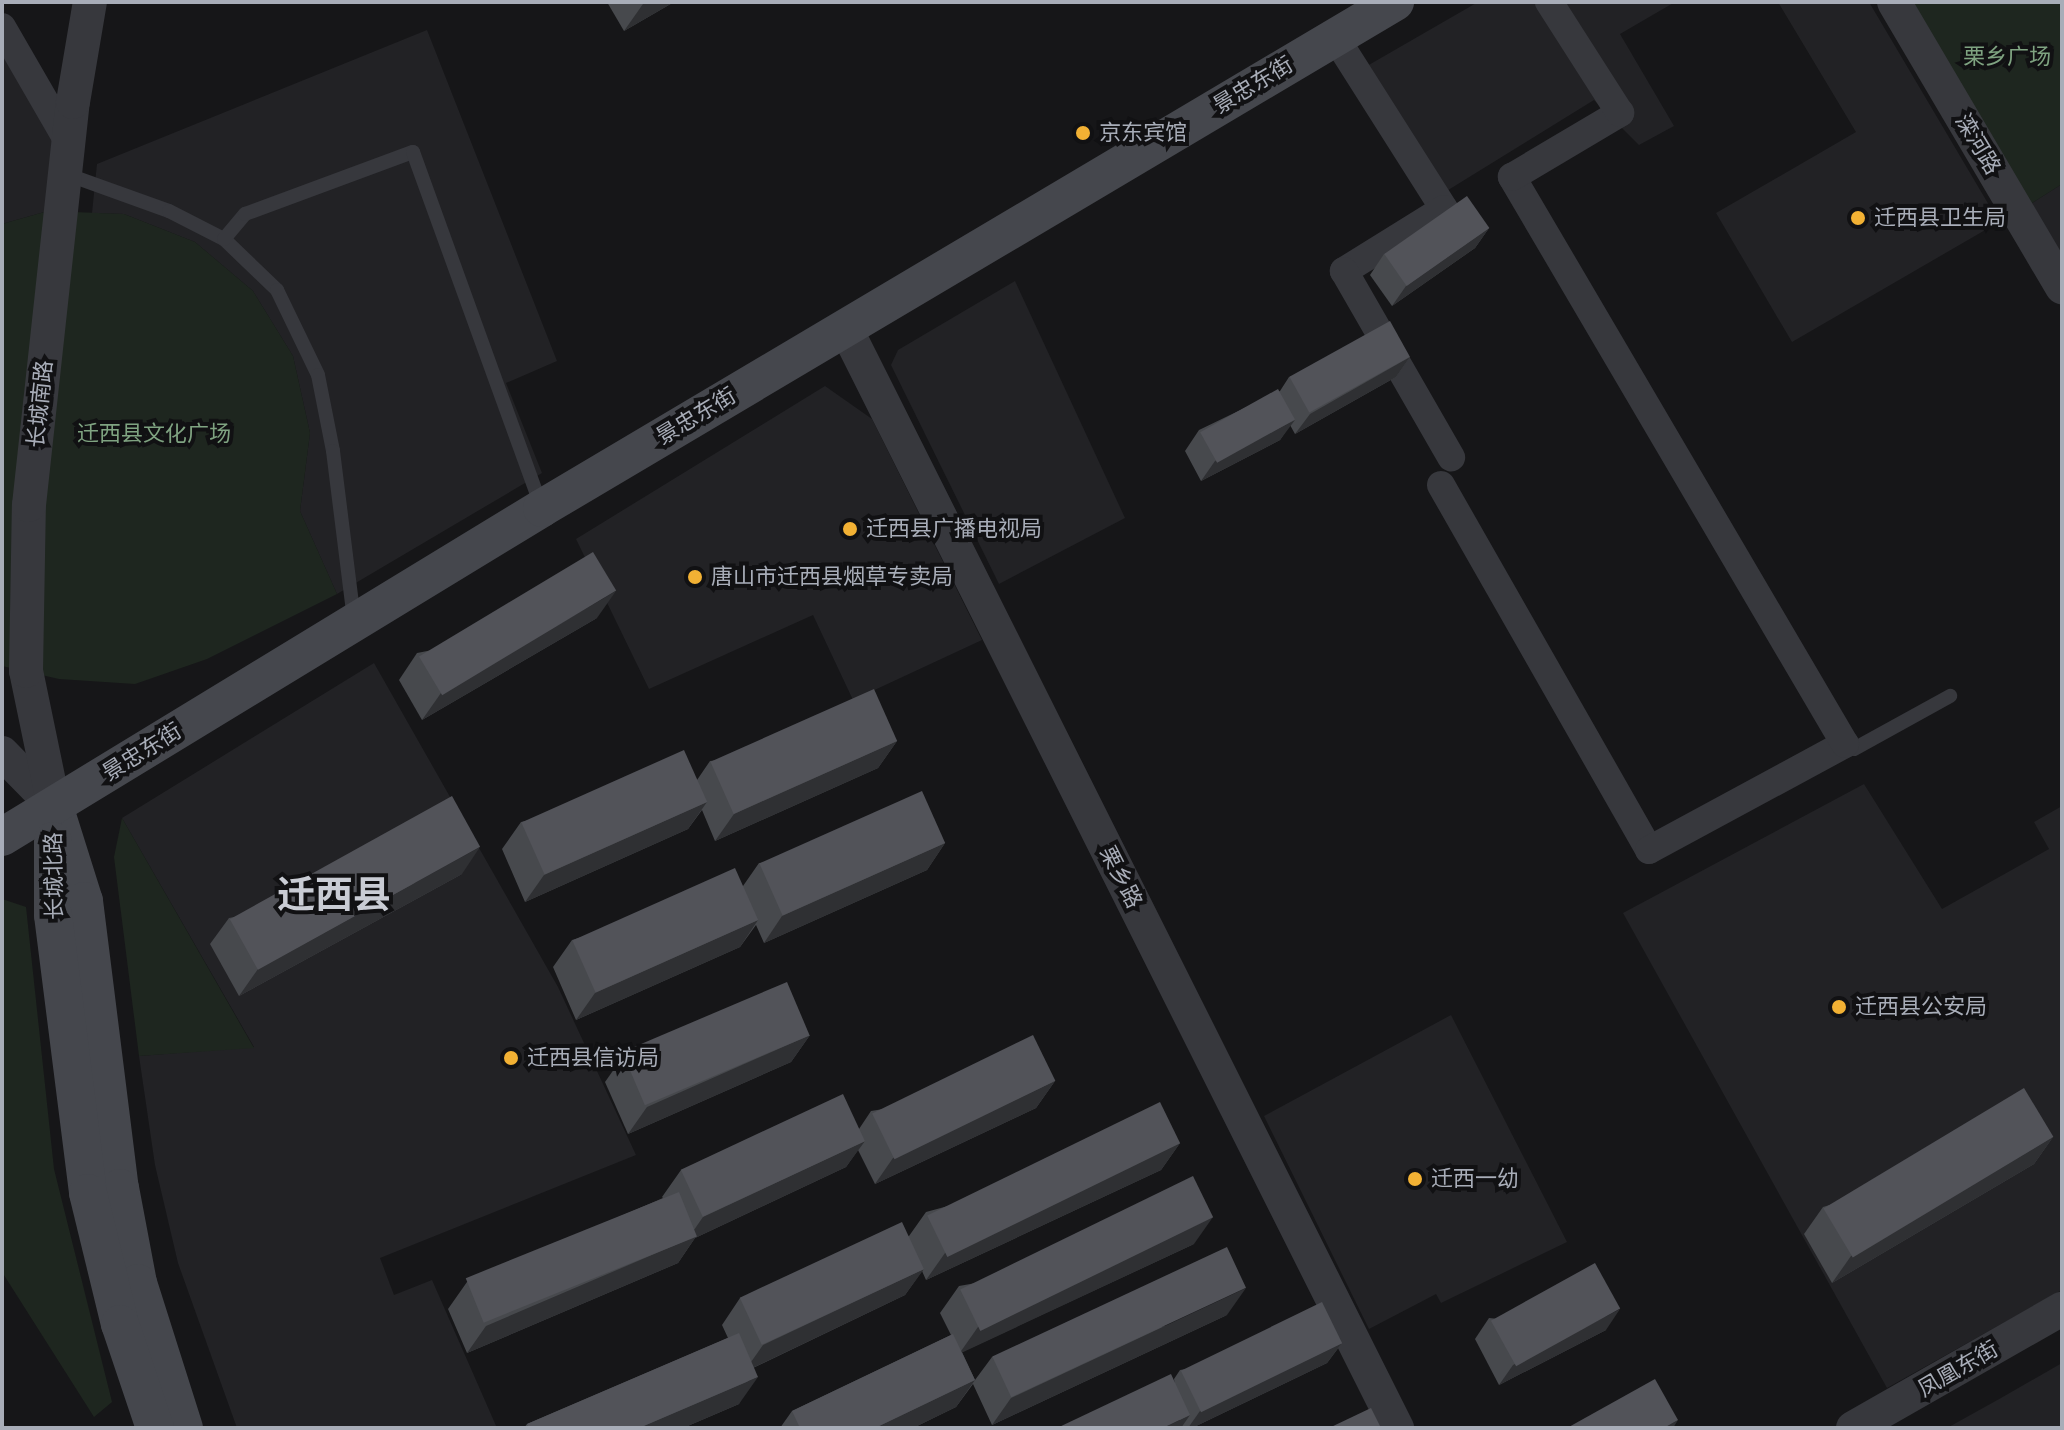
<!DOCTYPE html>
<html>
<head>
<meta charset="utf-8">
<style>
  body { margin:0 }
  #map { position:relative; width:2064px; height:1430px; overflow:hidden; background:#161618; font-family:"Work Sans","Noto Sans SC",sans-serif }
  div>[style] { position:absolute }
  .built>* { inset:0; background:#222225 }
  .green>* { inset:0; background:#1e261f }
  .service>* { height:14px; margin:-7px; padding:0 7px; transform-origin:7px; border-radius:7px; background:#37383d }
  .minor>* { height:28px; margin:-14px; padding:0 14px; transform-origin:14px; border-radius:14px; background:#37383d }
  .tertiary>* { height:34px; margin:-17px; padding:0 17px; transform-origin:17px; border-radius:17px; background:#37383d }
  .secondary>* { height:38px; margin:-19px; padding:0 19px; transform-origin:19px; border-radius:19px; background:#45474d }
  .wall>* { inset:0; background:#47494d }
  .shaded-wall>* { inset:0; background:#2f3033 }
  .building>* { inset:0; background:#525359; transform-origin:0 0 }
  .dots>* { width:22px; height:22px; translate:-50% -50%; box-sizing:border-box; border:4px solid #111113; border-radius:50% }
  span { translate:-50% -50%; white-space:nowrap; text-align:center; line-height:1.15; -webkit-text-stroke:8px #111113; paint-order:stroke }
  .park-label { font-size:22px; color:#7fa381 }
  .street-label { font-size:22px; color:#a8adb8 }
  .poi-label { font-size:22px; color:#a8adb8 }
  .left { translate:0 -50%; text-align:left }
  .town-label { font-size:38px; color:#c9ccd4; font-weight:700 }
  .frame { position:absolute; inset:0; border:4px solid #a8adb8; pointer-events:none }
</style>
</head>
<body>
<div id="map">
  <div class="built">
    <div style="clip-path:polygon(1478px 2px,1675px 2px,1620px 34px,1674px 126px,1639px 145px,1594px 100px,1445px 192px,1367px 66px)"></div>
    <div style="clip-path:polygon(1778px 2px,1869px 2px,1999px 222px,1792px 342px,1716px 213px,1856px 132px)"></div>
    <div style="clip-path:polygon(427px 30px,557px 361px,506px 383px,542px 473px,337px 594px,300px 511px,310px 433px,293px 356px,253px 291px,195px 242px,124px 214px,92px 213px,97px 164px)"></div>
    <div style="clip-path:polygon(2px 49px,55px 141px,48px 211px,2px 224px)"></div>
    <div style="clip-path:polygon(2062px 184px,2062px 261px,2029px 205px)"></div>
    <div style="clip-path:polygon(1015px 281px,1125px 518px,999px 584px,891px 365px,898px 350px)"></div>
    <div style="clip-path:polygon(825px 386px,872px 419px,982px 640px,853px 700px,813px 615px,649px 689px,576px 539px)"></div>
    <div style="clip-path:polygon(374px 663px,558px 987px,636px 1155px,380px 1258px,394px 1295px,432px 1280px,497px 1428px,237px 1428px,178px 1263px,155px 1165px,139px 1056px,254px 1047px,122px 818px)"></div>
    <div style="clip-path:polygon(1864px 784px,1942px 909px,2049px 849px,2034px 822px,2062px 806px,2062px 1290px,1887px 1388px,1623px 913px)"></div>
    <div style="clip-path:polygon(1451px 1015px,1567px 1242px,1441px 1303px,1436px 1294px,1369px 1329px,1264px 1116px)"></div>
    <div style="clip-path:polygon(2062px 1363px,2062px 1428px,1947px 1428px,2001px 1398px)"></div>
  </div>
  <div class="green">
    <div style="clip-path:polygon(1910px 2px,2062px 2px,2062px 184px,2029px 205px)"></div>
    <div style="clip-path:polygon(48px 211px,124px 214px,195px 242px,253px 291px,293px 356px,310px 433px,300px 511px,337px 594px,207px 659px,135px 684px,59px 679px,2px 666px,2px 224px)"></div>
    <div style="clip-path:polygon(122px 818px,254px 1048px,139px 1056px,114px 857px)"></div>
    <div style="clip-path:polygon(2px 899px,26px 907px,54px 1169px,112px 1402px,94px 1417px,2px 1272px)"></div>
  </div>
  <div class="service">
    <div style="left:66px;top:174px;width:109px;rotate:19.8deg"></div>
    <div style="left:169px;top:211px;width:62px;rotate:27deg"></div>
    <div style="left:224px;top:239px;width:74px;rotate:43.9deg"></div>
    <div style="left:277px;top:290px;width:94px;rotate:64.2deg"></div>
    <div style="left:318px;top:375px;width:77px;rotate:78.8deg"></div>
    <div style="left:333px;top:451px;width:170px;rotate:82.9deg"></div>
    <div style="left:224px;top:239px;width:33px;rotate:-50deg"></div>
    <div style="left:245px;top:214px;width:179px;rotate:-20.3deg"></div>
    <div style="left:413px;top:152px;width:379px;rotate:70.1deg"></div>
    <div style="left:1845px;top:744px;width:10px;rotate:29deg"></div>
    <div style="left:1854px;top:749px;width:110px;rotate:-28.9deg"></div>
  </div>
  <div class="minor">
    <div style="left:2px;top:27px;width:134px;rotate:60deg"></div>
    <div style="left:1335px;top:37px;width:204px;rotate:57.6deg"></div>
    <div style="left:1444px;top:209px;width:118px;rotate:148.2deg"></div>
    <div style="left:1344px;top:271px;width:215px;rotate:60.1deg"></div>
    <div style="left:1441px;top:485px;width:420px;rotate:60.3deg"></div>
    <div style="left:1649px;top:850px;width:223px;rotate:-28.4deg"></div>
    <div style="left:1845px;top:744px;width:658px;rotate:-120.43deg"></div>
    <div style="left:1512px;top:177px;width:126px;rotate:-30.7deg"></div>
    <div style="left:1620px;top:113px;width:132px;rotate:-122.6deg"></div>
  </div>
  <div class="tertiary">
    <div style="left:1894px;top:2px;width:331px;rotate:59.5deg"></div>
    <div style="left:845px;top:327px;width:1232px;rotate:63.37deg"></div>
    <div style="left:2px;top:753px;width:74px;rotate:45.5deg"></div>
    <div style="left:54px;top:806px;width:138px;rotate:-101.7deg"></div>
    <div style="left:26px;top:671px;width:166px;rotate:-89deg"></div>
    <div style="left:29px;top:505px;width:405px;rotate:-83.8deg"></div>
    <div style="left:73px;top:102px;width:101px;rotate:-80.4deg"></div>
    <div style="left:1853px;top:1428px;width:241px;rotate:-29.7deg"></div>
  </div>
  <div class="secondary">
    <div style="left:54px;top:806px;width:100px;rotate:72.5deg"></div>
    <div style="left:84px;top:901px;width:289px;rotate:82.9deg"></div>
    <div style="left:120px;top:1188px;width:97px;rotate:79.3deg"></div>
    <div style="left:138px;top:1283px;width:152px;rotate:72.4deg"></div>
    <div style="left:2px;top:837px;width:632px;rotate:-31.35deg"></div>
    <div style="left:542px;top:508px;width:992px;rotate:-30.68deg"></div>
    <div style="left:53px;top:841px;width:74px;rotate:90deg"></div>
    <div style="left:53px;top:915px;width:280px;rotate:82.8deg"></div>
    <div style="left:88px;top:1193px;width:135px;rotate:76.3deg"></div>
    <div style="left:120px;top:1324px;width:110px;rotate:71.4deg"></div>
  </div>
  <div class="wall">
    <div style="clip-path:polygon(607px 2px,674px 2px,624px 31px)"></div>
    <div style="clip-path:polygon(1489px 228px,1475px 248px,1392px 306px,1370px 275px,1384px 254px)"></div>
    <div style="clip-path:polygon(1410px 357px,1396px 377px,1295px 434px,1290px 425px,1280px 440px,1201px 481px,1185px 451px,1199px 430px,1280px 391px,1289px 377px)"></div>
    <div style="clip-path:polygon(597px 618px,422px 720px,399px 680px,417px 653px)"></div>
    <div style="clip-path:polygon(897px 741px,878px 768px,715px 841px,702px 810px,688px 829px,525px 902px,502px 849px,521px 822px,697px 780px,710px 761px)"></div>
    <div style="clip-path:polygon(945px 843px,927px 870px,764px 943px,756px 925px,740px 947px,576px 1020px,553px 967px,572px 940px,743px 886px,759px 863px)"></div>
    <div style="clip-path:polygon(462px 874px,239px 996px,210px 944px,229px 918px)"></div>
    <div style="clip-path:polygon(810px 1035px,791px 1062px,628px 1134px,605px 1082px,624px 1055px)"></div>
    <div style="clip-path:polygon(1055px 1081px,1036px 1108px,875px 1184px,858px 1150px,846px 1167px,695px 1238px,678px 1263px,467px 1353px,448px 1309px,467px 1282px,663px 1198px,662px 1197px,681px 1170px,859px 1129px,871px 1111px)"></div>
    <div style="clip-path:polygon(2053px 1137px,2034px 1164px,1832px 1283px,1804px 1234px,1823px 1207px)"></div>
    <div style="clip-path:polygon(1180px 1143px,1161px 1170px,926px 1280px,922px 1271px,905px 1295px,753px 1368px,739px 1404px,683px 1428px,524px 1428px,527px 1424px,728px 1338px,722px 1325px,740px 1298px,909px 1236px,926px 1212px)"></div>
    <div style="clip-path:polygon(1194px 1244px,962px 1352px,975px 1380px,992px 1357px,1227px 1315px,992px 1425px,973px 1384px,956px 1407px,913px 1428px,780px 1428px,792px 1411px,951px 1335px,940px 1313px,959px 1286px)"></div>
    <div style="clip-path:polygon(1489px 1318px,1606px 1330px,1499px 1385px,1475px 1339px)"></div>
    <div style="clip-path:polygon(1342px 1343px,1327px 1363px,1192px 1428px,1184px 1428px,1183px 1426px,1181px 1428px,1174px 1379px,1180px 1370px)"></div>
  </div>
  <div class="shaded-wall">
    <div style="clip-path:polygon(646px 2px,674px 2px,624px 31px,643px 4px)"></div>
    <div style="clip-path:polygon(1489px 228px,1475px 248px,1392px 306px,1406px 286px)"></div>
    <div style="clip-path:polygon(1410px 357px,1396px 377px,1295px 434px,1310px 414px)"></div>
    <div style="clip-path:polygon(1295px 420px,1280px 440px,1201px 481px,1215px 461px)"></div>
    <div style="clip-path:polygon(616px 591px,597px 618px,422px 720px,441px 693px)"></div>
    <div style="clip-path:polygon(897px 741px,878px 768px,715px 841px,734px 814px)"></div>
    <div style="clip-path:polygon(707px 802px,688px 829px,525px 902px,544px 875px)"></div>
    <div style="clip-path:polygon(945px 843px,927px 870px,764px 943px,782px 916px)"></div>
    <div style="clip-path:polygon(480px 847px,462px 874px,239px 996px,258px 969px)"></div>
    <div style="clip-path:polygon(758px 920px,740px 947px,576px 1020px,595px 993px)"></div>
    <div style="clip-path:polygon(810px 1035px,791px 1062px,628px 1134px,647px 1107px)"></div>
    <div style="clip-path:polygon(1055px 1081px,1036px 1108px,875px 1184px,893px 1158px)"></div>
    <div style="clip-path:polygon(2053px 1137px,2034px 1164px,1832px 1283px,1851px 1256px)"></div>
    <div style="clip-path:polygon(865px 1141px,846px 1167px,695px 1238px,678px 1263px,467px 1353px,486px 1326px,687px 1240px,703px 1217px)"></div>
    <div style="clip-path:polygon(1180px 1143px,1161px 1170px,926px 1280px,945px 1253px)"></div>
    <div style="clip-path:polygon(1213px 1217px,1194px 1244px,959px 1354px,978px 1327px)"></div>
    <div style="clip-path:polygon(924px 1269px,905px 1295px,744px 1372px,763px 1345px)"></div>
    <div style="clip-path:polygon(1246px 1288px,1227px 1315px,992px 1425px,1011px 1398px)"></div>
    <div style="clip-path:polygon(1620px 1309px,1606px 1330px,1499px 1385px,1513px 1365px)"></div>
    <div style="clip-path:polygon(1342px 1343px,1327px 1363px,1192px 1428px,1188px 1428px,1200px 1411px)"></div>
    <div style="clip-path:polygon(758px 1377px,739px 1404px,683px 1428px,639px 1428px)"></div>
    <div style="clip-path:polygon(975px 1380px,956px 1407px,913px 1428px,875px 1428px)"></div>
    <div style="clip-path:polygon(1190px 1415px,1181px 1428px,1163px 1428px)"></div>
    <div style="clip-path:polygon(1678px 1420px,1673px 1428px,1664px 1428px)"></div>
  </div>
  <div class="building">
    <div style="left:1467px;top:196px;width:39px;height:101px;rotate:55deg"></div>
    <div style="left:1390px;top:321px;width:41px;height:115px;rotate:61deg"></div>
    <div style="left:1278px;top:389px;width:35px;height:89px;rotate:61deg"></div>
    <div style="left:593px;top:552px;width:45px;height:203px;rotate:59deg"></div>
    <div style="left:874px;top:689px;width:57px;height:179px;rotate:66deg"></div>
    <div style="left:684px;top:750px;width:57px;height:178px;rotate:66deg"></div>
    <div style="left:922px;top:791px;width:57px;height:178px;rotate:66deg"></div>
    <div style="left:452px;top:796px;width:58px;height:254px;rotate:61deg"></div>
    <div style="left:735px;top:868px;width:57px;height:178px;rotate:66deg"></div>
    <div style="left:787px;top:982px;width:58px;height:179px;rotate:67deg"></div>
    <div style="left:1033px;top:1035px;width:51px;height:179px;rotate:64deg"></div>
    <div style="left:2024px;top:1088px;width:57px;height:234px;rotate:59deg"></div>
    <div style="left:843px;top:1094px;width:52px;height:179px;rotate:65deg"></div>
    <div style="left:1160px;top:1102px;width:46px;height:259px;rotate:64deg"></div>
    <div style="left:1193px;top:1176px;width:46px;height:259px;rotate:64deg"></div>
    <div style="left:679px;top:1192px;width:48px;height:230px;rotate:68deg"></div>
    <div style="left:902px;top:1222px;width:52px;height:179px;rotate:65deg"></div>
    <div style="left:1227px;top:1247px;width:45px;height:259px;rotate:65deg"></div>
    <div style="left:1595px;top:1263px;width:52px;height:119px;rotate:61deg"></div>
    <div style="left:1322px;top:1302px;width:46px;height:157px;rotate:64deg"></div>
    <div style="clip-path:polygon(739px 1333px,758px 1377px,639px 1428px,529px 1428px,527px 1424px)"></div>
    <div style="clip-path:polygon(953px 1334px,975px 1380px,875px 1428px,800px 1428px,792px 1411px)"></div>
    <div style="clip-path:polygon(1171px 1374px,1190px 1415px,1163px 1428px,1057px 1428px)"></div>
    <div style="clip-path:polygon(1655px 1379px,1678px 1420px,1664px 1428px,1567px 1428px)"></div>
    <div style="clip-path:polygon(1371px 1408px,1381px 1428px,1329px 1428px)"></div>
  </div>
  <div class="dots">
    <div style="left:1083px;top:133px;background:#f2b134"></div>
    <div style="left:1858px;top:218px;background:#f2b134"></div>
    <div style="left:850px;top:529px;background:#f2b134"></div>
    <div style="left:695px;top:577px;background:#f2b134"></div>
    <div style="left:1839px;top:1007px;background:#f2b134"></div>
    <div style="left:511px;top:1058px;background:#f2b134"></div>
    <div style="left:1415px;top:1179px;background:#f2b134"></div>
  </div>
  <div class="park-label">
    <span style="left:2007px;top:57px">栗乡广场</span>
    <span style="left:154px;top:434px">迁西县文化广场</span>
  </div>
  <div class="street-label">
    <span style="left:1253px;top:85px;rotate:-31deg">景忠东街</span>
    <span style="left:1978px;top:144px;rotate:59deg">滦河路</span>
    <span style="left:40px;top:404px;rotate:-84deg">长城南路</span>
    <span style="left:696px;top:416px;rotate:-31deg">景忠东街</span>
    <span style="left:142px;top:752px;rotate:-32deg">景忠东街</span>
    <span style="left:54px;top:876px;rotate:-91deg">长城北路</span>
    <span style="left:1121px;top:877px;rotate:63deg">栗乡路</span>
    <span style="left:1958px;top:1369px;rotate:-30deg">凤凰东街</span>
  </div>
  <div class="poi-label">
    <span class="left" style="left:1099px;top:133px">京东宾馆</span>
    <span class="left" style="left:1874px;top:218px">迁西县卫生局</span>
    <span class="left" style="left:866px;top:529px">迁西县广播电视局</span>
    <span class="left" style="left:711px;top:577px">唐山市迁西县烟草专卖局</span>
    <span class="left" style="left:1855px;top:1007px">迁西县公安局</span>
    <span class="left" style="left:527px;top:1058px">迁西县信访局</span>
    <span class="left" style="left:1431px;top:1179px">迁西一幼</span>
  </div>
  <div class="town-label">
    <span style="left:334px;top:896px">迁西县</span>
  </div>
  <div class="frame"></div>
</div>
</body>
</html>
